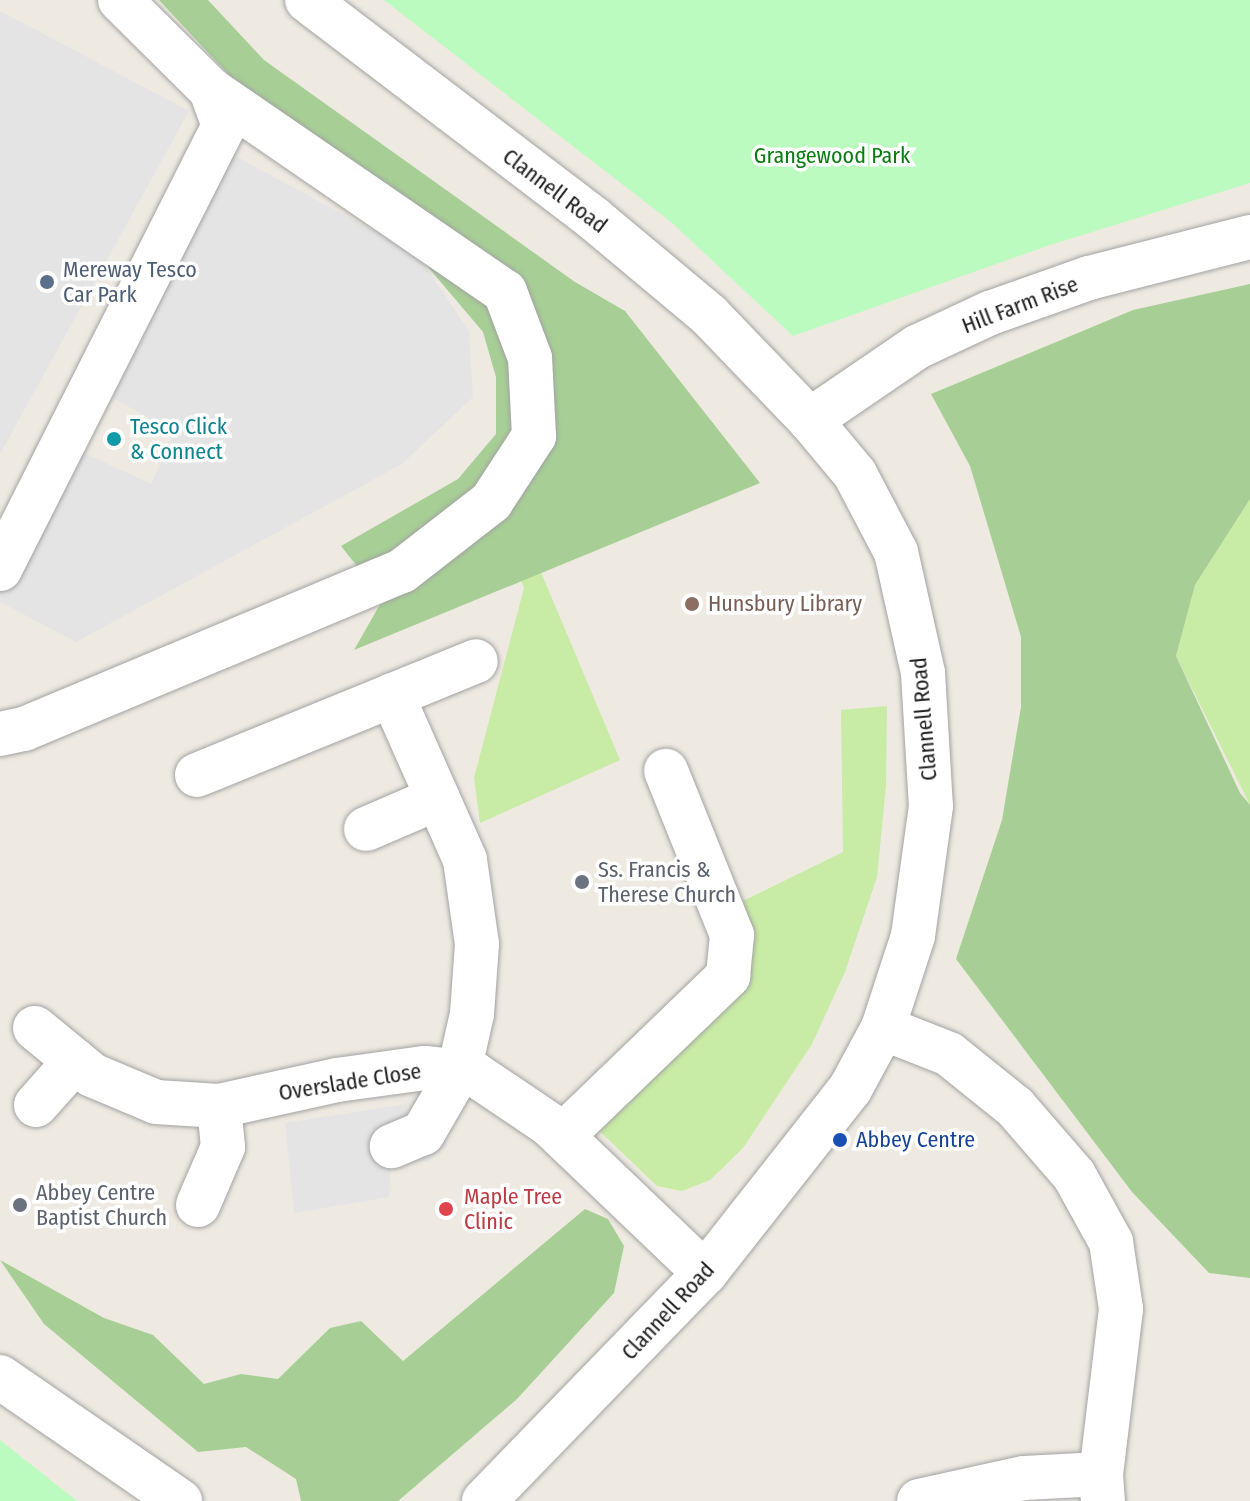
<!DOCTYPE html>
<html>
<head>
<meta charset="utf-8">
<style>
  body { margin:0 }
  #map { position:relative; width:1250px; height:1501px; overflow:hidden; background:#eeeae1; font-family:"Fira Sans Condensed",sans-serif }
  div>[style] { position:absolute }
  .grass>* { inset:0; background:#c8eba5 }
  .forest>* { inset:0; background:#a7cf95 }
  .park>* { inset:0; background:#bcfbbf }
  .parking>* { inset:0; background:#e4e4e4 }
  .roads { filter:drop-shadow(0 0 2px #a3a3a3) drop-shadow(0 0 2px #a3a3a3) }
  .minor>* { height:44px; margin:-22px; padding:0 22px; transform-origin:22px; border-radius:22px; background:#fff }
  .dots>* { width:22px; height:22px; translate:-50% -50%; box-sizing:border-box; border:4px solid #fff; border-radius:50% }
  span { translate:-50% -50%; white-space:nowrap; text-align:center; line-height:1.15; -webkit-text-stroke:7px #fff; paint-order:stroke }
  .park-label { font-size:22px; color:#087c0f }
  .street-label { font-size:22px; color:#1c1c1c }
  .service-label { font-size:22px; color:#4e5e75 }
  .left { translate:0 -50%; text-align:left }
  .culture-label { font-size:22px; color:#0d838f }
  .education-label { font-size:22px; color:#785e54 }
  .worship-label { font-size:22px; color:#5b616d }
  .transit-label { font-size:22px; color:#164399 }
  .health-label { font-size:22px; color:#be3a42 }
</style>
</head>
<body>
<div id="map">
  <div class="grass">
    <div style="clip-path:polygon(1250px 499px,1250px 805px,1176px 656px,1195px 585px)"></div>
    <div style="clip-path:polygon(540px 570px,620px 760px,480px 823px,474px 778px,524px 588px,520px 578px)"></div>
    <div style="clip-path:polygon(887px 706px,886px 786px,877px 877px,845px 972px,812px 1044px,743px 1148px,710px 1180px,682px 1191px,657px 1186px,591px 1123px,720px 995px,741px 902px,843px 852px,841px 710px)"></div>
  </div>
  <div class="forest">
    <div style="clip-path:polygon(159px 0,208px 0,264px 60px,575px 282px,625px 311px,760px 483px,354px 650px,383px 599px,341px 546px,458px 479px,496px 434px,496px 377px,483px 332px,417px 254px,255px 103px)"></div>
    <div style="clip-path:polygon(1250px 284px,1250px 499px,1195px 585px,1176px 656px,1240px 793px,1250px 805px,1250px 1278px,1209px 1273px,1132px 1192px,956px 959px,1002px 820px,1021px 707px,1021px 637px,970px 466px,931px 394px,1133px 310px)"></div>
    <div style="clip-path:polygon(585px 1209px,608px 1219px,624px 1246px,614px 1293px,517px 1399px,398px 1501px,301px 1501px,296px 1479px,246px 1447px,198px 1452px,44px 1324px,0 1260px,104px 1318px,153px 1335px,204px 1384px,241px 1374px,278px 1379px,330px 1328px,361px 1321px,403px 1361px)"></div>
  </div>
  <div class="park">
    <div style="clip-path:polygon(384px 0,1250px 0,1250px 183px,1047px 246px,793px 336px,671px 222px)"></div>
    <div style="clip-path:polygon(0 1440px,77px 1501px,0 1501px)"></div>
  </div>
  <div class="parking">
    <div style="clip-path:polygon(0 11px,189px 111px,0 454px)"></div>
    <div style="clip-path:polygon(209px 142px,417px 254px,469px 331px,473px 397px,402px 464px,76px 642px,0 602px,0 593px,71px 447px,151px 484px,175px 432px,96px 389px)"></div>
    <div style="clip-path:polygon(407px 1104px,408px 1127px,444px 1128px,447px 1146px,430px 1160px,391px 1166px,389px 1197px,294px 1213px,285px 1123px)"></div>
  </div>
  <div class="roads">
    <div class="minor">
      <div style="left:307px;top:0;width:360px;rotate:37.3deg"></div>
      <div style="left:593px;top:218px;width:151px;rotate:39.9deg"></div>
      <div style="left:709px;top:315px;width:146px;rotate:46.1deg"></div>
      <div style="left:810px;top:420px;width:70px;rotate:50.2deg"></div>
      <div style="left:855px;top:474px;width:88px;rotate:62.3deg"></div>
      <div style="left:896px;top:552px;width:124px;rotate:77.4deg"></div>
      <div style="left:923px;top:673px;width:133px;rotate:86.6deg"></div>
      <div style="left:931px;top:806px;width:131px;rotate:97.9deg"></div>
      <div style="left:913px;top:936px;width:97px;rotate:108.1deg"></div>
      <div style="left:883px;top:1028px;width:69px;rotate:118.4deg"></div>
      <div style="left:850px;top:1089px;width:234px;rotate:128.2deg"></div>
      <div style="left:705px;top:1273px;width:318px;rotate:134.1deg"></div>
      <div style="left:810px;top:420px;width:130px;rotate:-34.3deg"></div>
      <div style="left:917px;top:347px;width:81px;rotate:-25deg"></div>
      <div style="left:990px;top:313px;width:105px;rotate:-19.5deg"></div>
      <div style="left:1089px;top:278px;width:166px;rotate:-14.3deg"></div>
      <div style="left:0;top:569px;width:496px;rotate:-63.2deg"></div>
      <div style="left:224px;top:126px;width:38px;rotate:-110deg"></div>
      <div style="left:211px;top:90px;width:128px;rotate:-135.3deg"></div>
      <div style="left:392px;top:695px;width:180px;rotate:66.1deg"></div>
      <div style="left:465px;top:860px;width:85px;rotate:81.9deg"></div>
      <div style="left:477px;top:944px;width:70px;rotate:94.1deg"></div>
      <div style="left:472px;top:1014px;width:58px;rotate:102.8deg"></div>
      <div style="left:459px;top:1071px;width:72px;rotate:120.1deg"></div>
      <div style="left:423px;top:1133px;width:34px;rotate:157deg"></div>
      <div style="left:0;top:734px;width:25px;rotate:-12deg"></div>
      <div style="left:24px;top:729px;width:410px;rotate:-22.7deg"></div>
      <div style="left:402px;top:571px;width:113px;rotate:-37.8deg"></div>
      <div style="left:491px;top:502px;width:79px;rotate:-56.9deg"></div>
      <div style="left:534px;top:436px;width:78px;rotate:-92.9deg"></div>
      <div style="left:530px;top:358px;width:71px;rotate:-110.7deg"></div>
      <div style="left:505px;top:292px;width:357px;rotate:-145.5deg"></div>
      <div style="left:197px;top:775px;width:301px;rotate:-22.2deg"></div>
      <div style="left:366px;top:829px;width:78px;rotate:-23.3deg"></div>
      <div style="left:35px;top:1028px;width:74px;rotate:39.5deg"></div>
      <div style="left:92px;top:1075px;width:69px;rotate:22.9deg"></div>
      <div style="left:156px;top:1102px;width:63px;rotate:3.6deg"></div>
      <div style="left:219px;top:1106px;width:121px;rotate:-12.4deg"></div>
      <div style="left:337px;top:1080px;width:89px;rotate:-7.8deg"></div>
      <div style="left:425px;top:1068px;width:48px;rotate:5.9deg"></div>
      <div style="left:473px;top:1073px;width:93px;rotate:34deg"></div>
      <div style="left:550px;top:1125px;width:214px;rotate:43.7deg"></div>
      <div style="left:883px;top:1028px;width:71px;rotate:21.5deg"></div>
      <div style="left:949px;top:1054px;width:85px;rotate:38.8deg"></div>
      <div style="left:1015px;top:1107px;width:90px;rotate:49.1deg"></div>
      <div style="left:1074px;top:1175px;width:77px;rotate:61.1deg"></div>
      <div style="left:1111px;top:1242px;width:68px;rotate:81.5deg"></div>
      <div style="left:1121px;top:1309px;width:166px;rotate:96.9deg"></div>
      <div style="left:1101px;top:1474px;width:27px;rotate:86deg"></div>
      <div style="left:36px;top:1105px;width:59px;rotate:-48.4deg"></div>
      <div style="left:562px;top:1136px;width:231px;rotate:-43.9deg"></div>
      <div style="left:728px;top:976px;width:41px;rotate:-84.4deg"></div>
      <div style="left:732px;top:935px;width:177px;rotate:-111.9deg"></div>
      <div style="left:198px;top:1205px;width:63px;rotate:-66.7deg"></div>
      <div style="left:223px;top:1147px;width:41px;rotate:-95.6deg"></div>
      <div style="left:0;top:1377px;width:219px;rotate:34.6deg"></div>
      <div style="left:919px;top:1501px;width:107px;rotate:-12.4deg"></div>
      <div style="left:1024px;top:1478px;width:77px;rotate:-3deg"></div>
    </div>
  </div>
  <div class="dots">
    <div style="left:47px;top:282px;background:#5c6f8a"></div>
    <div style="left:114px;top:439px;background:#0f9aa8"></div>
    <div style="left:692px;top:604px;background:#8d6e63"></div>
    <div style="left:582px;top:882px;background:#6b7280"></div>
    <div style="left:840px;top:1140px;background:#1a4fb4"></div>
    <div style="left:20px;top:1205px;background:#6b7280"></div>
    <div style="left:446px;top:1209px;background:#e0444e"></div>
  </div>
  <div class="park-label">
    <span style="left:832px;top:156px">Grangewood Park</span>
  </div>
  <div class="street-label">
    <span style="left:555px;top:191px;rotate:37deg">Clannell Road</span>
    <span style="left:1020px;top:305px;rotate:-21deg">Hill Farm Rise</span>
    <span style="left:924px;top:719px;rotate:-95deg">Clannell Road</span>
    <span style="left:350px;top:1082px;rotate:-9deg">Overslade Close</span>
    <span style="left:668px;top:1311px;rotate:-47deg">Clannell Road</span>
  </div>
  <div class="service-label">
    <span class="left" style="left:63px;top:282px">Mereway Tesco<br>Car Park</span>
  </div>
  <div class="culture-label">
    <span class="left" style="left:130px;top:439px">Tesco Click<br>&amp; Connect</span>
  </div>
  <div class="education-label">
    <span class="left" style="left:708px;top:604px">Hunsbury Library</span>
  </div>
  <div class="worship-label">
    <span class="left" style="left:598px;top:882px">Ss. Francis &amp;<br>Therese Church</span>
    <span class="left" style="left:36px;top:1205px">Abbey Centre<br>Baptist Church</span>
  </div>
  <div class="transit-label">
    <span class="left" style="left:856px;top:1140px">Abbey Centre</span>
  </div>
  <div class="health-label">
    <span class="left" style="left:464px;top:1209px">Maple Tree<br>Clinic</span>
  </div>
</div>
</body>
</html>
